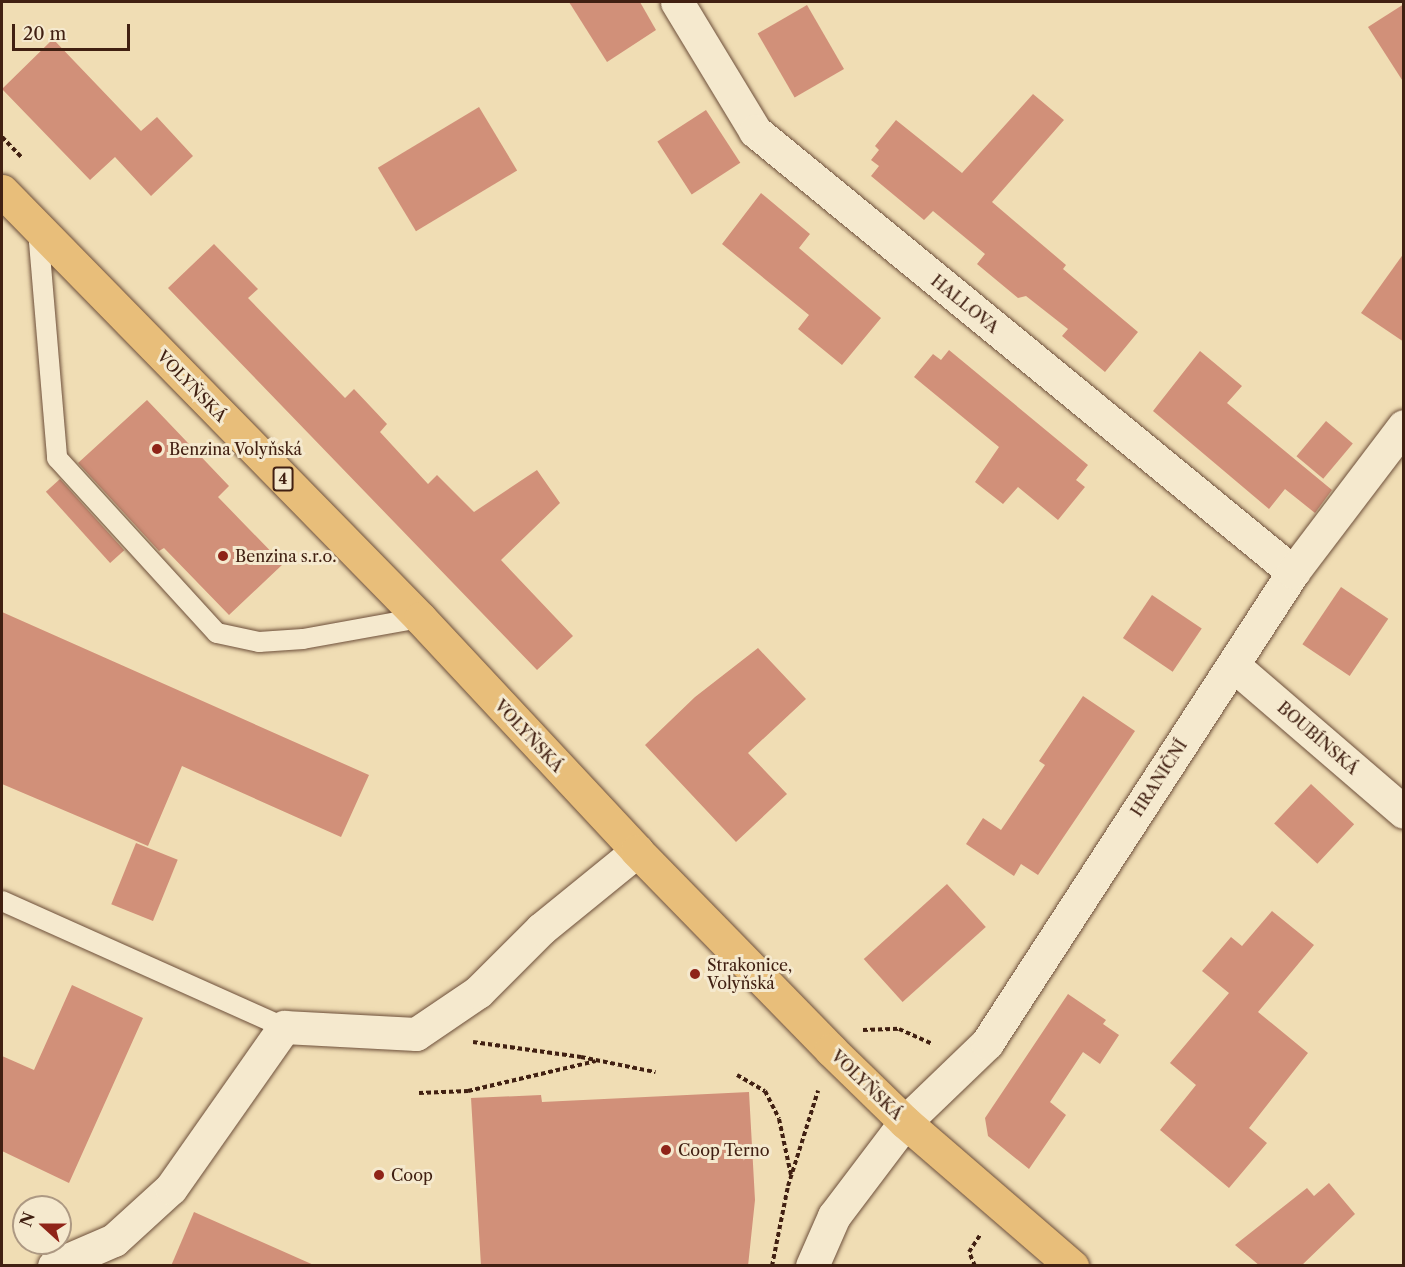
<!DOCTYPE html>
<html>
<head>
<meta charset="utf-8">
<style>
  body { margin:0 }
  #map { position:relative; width:1405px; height:1267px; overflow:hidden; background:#f0ddb4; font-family:"Libre Caslon Text",serif }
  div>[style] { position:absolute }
  .building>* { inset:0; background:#d19079; transform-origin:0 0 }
  .path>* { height:4px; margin-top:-2px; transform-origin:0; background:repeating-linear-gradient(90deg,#412012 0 4.5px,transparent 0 7.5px) }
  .roads { filter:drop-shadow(0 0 2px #6d4f3a) drop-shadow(0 0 2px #6d4f3a) }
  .lane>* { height:20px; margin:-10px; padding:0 10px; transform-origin:10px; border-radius:10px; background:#f5e9ce }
  .street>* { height:33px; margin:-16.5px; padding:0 16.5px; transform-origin:16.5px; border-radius:16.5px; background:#f5e9ce }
  .primary>* { height:33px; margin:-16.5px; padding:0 16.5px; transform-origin:16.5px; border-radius:16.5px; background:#e8be7a }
  .dots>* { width:16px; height:16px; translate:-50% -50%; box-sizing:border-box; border:3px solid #f5e9ce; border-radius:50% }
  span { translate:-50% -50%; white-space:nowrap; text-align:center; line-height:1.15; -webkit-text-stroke:6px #f5e9ce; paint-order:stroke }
  .shield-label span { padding:2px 4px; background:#f5e9ce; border:2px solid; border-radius:4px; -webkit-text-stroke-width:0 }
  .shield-label { font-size:15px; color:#412012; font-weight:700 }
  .street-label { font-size:16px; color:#412012 }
  .poi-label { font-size:16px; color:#412012 }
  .left { translate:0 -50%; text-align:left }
  .frame { position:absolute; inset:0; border:3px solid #412012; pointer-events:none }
  .north { position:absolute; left:12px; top:1195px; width:60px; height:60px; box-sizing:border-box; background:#f5e9ce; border:2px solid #ad9983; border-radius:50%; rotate:291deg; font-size:16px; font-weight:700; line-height:24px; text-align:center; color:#412012 }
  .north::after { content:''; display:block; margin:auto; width:21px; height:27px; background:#8f2418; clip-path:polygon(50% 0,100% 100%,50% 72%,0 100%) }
  .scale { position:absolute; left:12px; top:24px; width:118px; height:27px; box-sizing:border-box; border:3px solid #412012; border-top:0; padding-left:8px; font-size:18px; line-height:21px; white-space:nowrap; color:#412012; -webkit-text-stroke:4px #f5e9ce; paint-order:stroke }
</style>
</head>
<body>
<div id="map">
  <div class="building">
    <div style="clip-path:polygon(569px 2px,640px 2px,656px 30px,607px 62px)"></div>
    <div style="clip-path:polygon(1404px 4px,1404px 83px,1368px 27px)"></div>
    <div style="left:807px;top:5px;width:74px;height:57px;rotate:60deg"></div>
    <div style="clip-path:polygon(53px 39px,141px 131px,157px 117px,193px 156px,151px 196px,115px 157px,90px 180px,2px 89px)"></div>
    <div style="clip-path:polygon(1033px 94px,1064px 120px,992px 202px,1066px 265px,1063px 269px,1138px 332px,1105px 372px,1062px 336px,1068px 329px,1026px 296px,1018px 298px,977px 264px,985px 254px,933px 211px,924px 220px,871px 176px,879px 166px,871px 160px,879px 150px,875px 146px,896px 120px,962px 173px)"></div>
    <div style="left:479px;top:107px;width:74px;height:118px;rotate:59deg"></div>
    <div style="left:706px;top:110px;width:63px;height:58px;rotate:57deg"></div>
    <div style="clip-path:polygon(761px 193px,810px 234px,799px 248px,881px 318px,842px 365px,798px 329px,809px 315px,722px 244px)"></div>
    <div style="clip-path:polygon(214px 244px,258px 289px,248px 298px,345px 398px,354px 389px,387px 424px,380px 432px,428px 484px,437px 475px,474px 512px,537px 470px,560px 503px,501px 560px,573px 636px,537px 670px,168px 288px)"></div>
    <div style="clip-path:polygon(1404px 253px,1404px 342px,1361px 313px)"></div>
    <div style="clip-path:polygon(949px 350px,1088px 465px,1076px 480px,1085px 487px,1058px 520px,1018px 487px,1003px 504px,975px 482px,999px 447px,914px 377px,933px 354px,941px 360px)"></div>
    <div style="clip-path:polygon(1200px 351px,1242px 386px,1227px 403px,1332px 490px,1315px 513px,1285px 489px,1269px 509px,1153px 411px)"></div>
    <div style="clip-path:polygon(147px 400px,229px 486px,218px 497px,283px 564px,229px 615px,164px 548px,159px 551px,78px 463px)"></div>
    <div style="left:1326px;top:421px;width:35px;height:46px;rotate:40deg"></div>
    <div style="left:60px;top:479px;width:96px;height:19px;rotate:48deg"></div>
    <div style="left:1341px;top:587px;width:57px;height:69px;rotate:34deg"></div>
    <div style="left:1152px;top:595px;width:60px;height:52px;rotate:34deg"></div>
    <div style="clip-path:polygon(2px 612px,369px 775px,341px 837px,182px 766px,148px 846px,2px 784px)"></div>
    <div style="clip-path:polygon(758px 648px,806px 699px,748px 753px,787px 794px,736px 842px,645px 745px,695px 697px)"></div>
    <div style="clip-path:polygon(1083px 696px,1135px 731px,1038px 875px,1021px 864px,1014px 876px,966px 844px,983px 818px,1001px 830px,1045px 765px,1039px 761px)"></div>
    <div style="left:1311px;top:784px;width:59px;height:54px;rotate:43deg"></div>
    <div style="left:136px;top:843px;width:45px;height:66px;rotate:22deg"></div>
    <div style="left:947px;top:884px;width:58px;height:112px;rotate:48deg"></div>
    <div style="clip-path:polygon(1272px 911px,1314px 945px,1258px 1012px,1308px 1053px,1249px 1128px,1267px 1143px,1229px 1188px,1160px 1130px,1196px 1085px,1170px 1063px,1229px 993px,1202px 971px,1231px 937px,1242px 946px)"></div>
    <div style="clip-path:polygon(72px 985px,143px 1018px,69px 1183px,2px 1151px,2px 1056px,34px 1070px)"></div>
    <div style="clip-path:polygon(1068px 994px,1106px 1020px,1103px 1024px,1119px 1035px,1100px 1064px,1083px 1052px,1050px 1102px,1066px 1115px,1029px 1169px,988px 1136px,985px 1118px)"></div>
    <div style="clip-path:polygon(749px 1092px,755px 1200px,748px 1266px,481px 1266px,471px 1098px,541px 1095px,542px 1102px)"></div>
    <div style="clip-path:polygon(1329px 1183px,1355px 1214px,1301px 1266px,1260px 1266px,1235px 1245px,1307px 1188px,1314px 1196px)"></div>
    <div style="clip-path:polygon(194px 1212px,316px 1266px,171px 1266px)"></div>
  </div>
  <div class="path">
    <div style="left:2px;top:137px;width:29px;rotate:46deg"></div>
    <div style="left:863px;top:1030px;width:36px;rotate:-2deg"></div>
    <div style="left:899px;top:1029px;width:37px;rotate:24deg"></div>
    <div style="left:473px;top:1042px;width:109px;rotate:7.9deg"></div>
    <div style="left:581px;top:1057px;width:76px;rotate:11.5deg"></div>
    <div style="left:737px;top:1075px;width:32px;rotate:30deg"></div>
    <div style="left:765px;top:1091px;width:31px;rotate:63deg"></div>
    <div style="left:779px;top:1119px;width:57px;rotate:77.9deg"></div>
    <div style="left:419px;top:1093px;width:49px;rotate:-2.3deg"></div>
    <div style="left:468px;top:1091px;width:131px;rotate:-13.2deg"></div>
    <div style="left:772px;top:1266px;width:82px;rotate:-78.7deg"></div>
    <div style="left:788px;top:1186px;width:100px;rotate:-72.5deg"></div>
    <div style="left:975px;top:1266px;width:15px;rotate:-113deg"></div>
    <div style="left:969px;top:1252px;width:20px;rotate:-57deg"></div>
  </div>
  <div class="roads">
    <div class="lane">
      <div style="left:38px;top:230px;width:229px;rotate:85.2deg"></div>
      <div style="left:57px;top:458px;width:237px;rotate:47.6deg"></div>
      <div style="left:217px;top:633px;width:43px;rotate:12.1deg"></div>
      <div style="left:259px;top:642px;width:44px;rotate:-3.9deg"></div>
      <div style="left:303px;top:639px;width:119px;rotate:-10.2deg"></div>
      <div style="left:2px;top:901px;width:309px;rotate:24.1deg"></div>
    </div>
    <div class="street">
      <div style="left:677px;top:2px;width:151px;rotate:58.8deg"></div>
      <div style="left:755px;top:131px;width:696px;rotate:39.34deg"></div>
      <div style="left:1233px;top:665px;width:225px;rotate:40.7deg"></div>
      <div style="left:54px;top:1266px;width:65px;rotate:-23.4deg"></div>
      <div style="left:114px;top:1240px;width:77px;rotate:-42.4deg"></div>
      <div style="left:171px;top:1188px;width:197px;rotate:-54.9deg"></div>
      <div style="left:284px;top:1027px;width:132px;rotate:3deg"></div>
      <div style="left:416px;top:1034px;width:75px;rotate:-34.1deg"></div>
      <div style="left:478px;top:992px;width:89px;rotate:-45deg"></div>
      <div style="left:541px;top:929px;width:124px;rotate:-39.1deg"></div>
      <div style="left:812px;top:1266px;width:55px;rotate:-66.3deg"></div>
      <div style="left:834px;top:1216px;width:118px;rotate:-52.9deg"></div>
      <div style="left:905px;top:1122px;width:114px;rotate:-43.9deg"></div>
      <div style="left:987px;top:1043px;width:562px;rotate:-56.99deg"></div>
      <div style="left:1293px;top:572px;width:183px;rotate:-52.8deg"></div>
    </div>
    <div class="primary">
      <div style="left:2px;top:191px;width:598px;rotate:45.61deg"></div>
      <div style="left:420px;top:618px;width:318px;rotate:47deg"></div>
      <div style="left:637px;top:851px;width:278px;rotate:45.7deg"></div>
      <div style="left:831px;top:1050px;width:103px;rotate:44.2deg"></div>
      <div style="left:905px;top:1122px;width:221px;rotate:40.8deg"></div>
    </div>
  </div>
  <div class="dots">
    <div style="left:157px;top:449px;background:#8f2418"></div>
    <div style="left:223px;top:556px;background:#8f2418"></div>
    <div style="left:695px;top:974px;background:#8f2418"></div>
    <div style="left:666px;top:1150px;background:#8f2418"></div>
    <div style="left:379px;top:1175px;background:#8f2418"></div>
  </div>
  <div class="shield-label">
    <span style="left:283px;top:479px">4</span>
  </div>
  <div class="street-label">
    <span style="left:965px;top:304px;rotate:39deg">HALLOVA</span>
    <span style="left:192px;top:386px;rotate:46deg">VOLYŇSKÁ</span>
    <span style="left:529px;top:736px;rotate:47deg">VOLYŇSKÁ</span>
    <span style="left:1318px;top:738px;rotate:41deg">BOUBÍNSKÁ</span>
    <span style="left:1159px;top:778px;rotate:-57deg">HRANIČNÍ</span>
    <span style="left:867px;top:1085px;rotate:44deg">VOLYŇSKÁ</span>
  </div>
  <div class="poi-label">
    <span class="left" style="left:169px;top:449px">Benzina Volyňská</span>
    <span class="left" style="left:235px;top:556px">Benzina s.r.o.</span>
    <span class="left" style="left:707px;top:974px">Strakonice,<br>Volyňská</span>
    <span class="left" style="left:678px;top:1150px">Coop Terno</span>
    <span class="left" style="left:391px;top:1175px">Coop</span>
  </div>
  <div class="frame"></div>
  <div class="north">N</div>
  <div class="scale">20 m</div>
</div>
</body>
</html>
